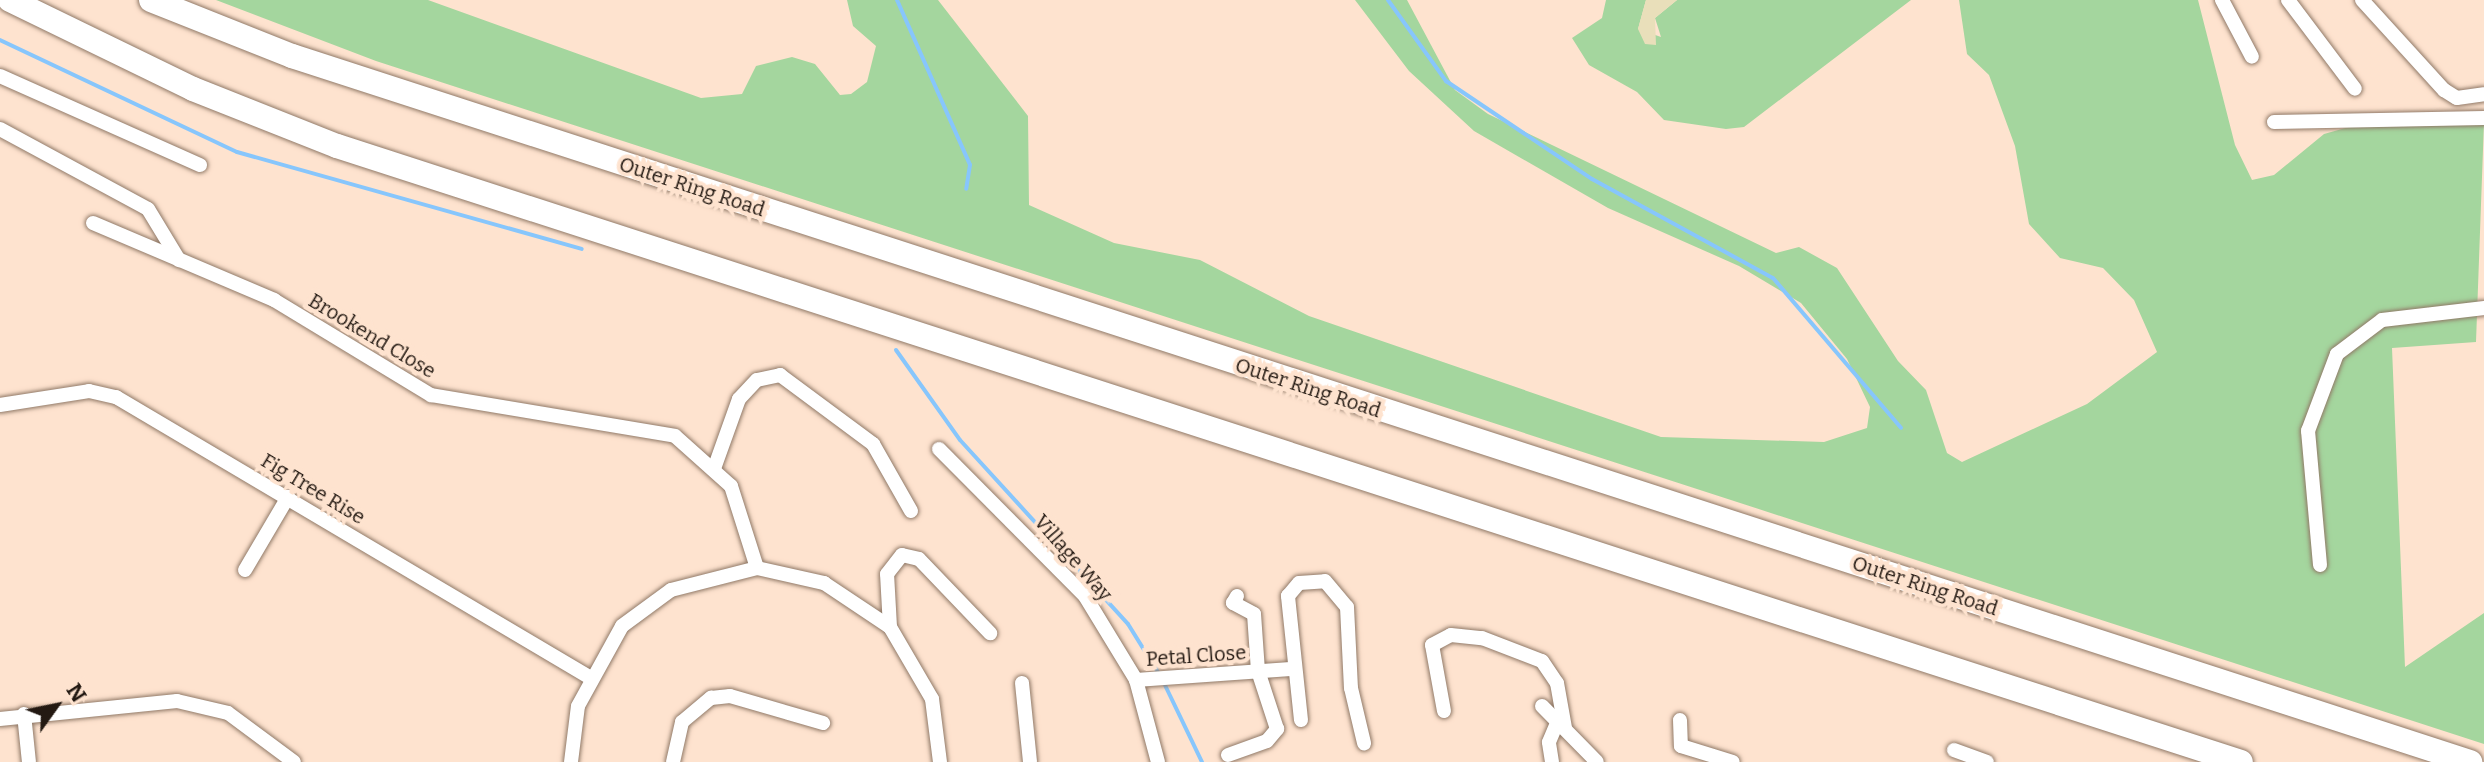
<!DOCTYPE html>
<html>
<head>
<meta charset="utf-8">
<style>
  body { margin:0 }
  #map { position:relative; width:2484px; height:762px; overflow:hidden; background:#fee3cf; font-family:Bitter,serif }
  div>[style] { position:absolute }
  .green>* { inset:0; background:#a4d69e }
  .sand>* { inset:0; background:#e9dfba }
  .stream>* { height:4px; margin:-2px; padding:0 2px; transform-origin:2px; border-radius:2px; background:#87c6fc }
  .roads { filter:drop-shadow(0 0 2px #907967) drop-shadow(0 0 2px #907967) }
  .minor>* { height:14px; margin:-7px; padding:0 7px; transform-origin:7px; border-radius:7px; background:#fff }
  .motorway>* { height:24px; margin:-12px; padding:0 12px; transform-origin:12px; border-radius:12px; background:#fff }
  span { translate:-50% -50%; white-space:nowrap; text-align:center; line-height:1.15; -webkit-text-stroke:8px #fee3cf; paint-order:stroke }
  .street-label { font-size:20px; color:#231912 }
  .north { position:absolute; left:16px; top:666px; width:80px; height:80px; -webkit-text-stroke:6px #fee3cf; paint-order:stroke; rotate:57deg; font-size:22px; font-weight:700; line-height:32px; text-align:center; color:#231912 }
  .north::after { content:''; display:block; margin:auto; width:28px; height:36px; background:#231912; clip-path:polygon(50% 0,100% 100%,50% 72%,0 100%) }
</style>
</head>
<body>
<div id="map">
  <div class="green">
    <div style="clip-path:polygon(216px 0,428px 0,701px 98px,742px 94px,756px 66px,792px 57px,815px 64px,840px 95px,851px 94px,867px 82px,876px 46px,853px 26px,847px 0,938px 0,1028px 116px,1029px 205px,1114px 243px,1200px 260px,1309px 316px,1661px 437px,1824px 442px,1867px 428px,1870px 407px,1847px 359px,1801px 303px,1739px 266px,1608px 208px,1474px 131px,1409px 71px,1355px 0,1407px 0,1455px 90px,1488px 114px,1776px 253px,1799px 247px,1837px 268px,1898px 361px,1926px 390px,1947px 453px,1962px 462px,2087px 404px,2157px 352px,2134px 300px,2103px 268px,2060px 258px,2029px 224px,2015px 146px,1989px 75px,1967px 54px,1959px 0,2198px 0,2235px 145px,2252px 180px,2274px 175px,2324px 134px,2349px 127px,2484px 122px,2476px 342px,2392px 348px,2405px 667px,2484px 613px,2484px 744px,376px 61px)"></div>
    <div style="clip-path:polygon(1606px 0,1646px 0,1638px 29px,1661px 37px,1655px 18px,1677px 0,1911px 0,1744px 127px,1726px 129px,1664px 120px,1637px 92px,1589px 65px,1572px 38px,1602px 18px)"></div>
  </div>
  <div class="sand">
    <div style="clip-path:polygon(1646px 0,1677px 0,1655px 18px,1656px 45px,1645px 44px,1638px 29px)"></div>
  </div>
  <div class="stream">
    <div style="left:897px;top:0;width:180px;rotate:66.1deg"></div>
    <div style="left:970px;top:165px;width:24px;rotate:99deg"></div>
    <div style="left:1388px;top:0;width:100px;rotate:54.4deg"></div>
    <div style="left:1446px;top:81px;width:176px;rotate:33.9deg"></div>
    <div style="left:1592px;top:179px;width:206px;rotate:28.7deg"></div>
    <div style="left:1773px;top:278px;width:197px;rotate:49.5deg"></div>
    <div style="left:0;top:40px;width:262px;rotate:25.3deg"></div>
    <div style="left:237px;top:152px;width:358px;rotate:15.7deg"></div>
    <div style="left:896px;top:350px;width:110px;rotate:54.6deg"></div>
    <div style="left:960px;top:440px;width:249px;rotate:47.6deg"></div>
    <div style="left:1128px;top:624px;width:59px;rotate:58.2deg"></div>
    <div style="left:1163px;top:681px;width:90px;rotate:64.3deg"></div>
  </div>
  <div class="roads">
    <div class="minor">
      <div style="left:2222px;top:0;width:64px;rotate:62.2deg"></div>
      <div style="left:2288px;top:0;width:111px;rotate:53deg"></div>
      <div style="left:2362px;top:0;width:122px;rotate:47.7deg"></div>
      <div style="left:2444px;top:90px;width:15px;rotate:32deg"></div>
      <div style="left:2457px;top:98px;width:27px;rotate:-8deg"></div>
      <div style="left:0;top:76px;width:219px;rotate:24deg"></div>
      <div style="left:2274px;top:122px;width:210px;rotate:-1.1deg"></div>
      <div style="left:0;top:129px;width:168px;rotate:28.4deg"></div>
      <div style="left:148px;top:209px;width:60px;rotate:58.7deg"></div>
      <div style="left:93px;top:223px;width:197px;rotate:23deg"></div>
      <div style="left:274px;top:300px;width:184px;rotate:31.2deg"></div>
      <div style="left:431px;top:395px;width:247px;rotate:9.5deg"></div>
      <div style="left:675px;top:436px;width:75px;rotate:41.8deg"></div>
      <div style="left:731px;top:486px;width:86px;rotate:72.4deg"></div>
      <div style="left:0;top:405px;width:90px;rotate:-8.9deg"></div>
      <div style="left:89px;top:391px;width:28px;rotate:13deg"></div>
      <div style="left:116px;top:397px;width:550px;rotate:30.62deg"></div>
      <div style="left:939px;top:449px;width:207px;rotate:45.2deg"></div>
      <div style="left:1085px;top:596px;width:98px;rotate:58.7deg"></div>
      <div style="left:1136px;top:680px;width:85px;rotate:75deg"></div>
      <div style="left:715px;top:466px;width:71px;rotate:-70.3deg"></div>
      <div style="left:739px;top:399px;width:26px;rotate:-47deg"></div>
      <div style="left:757px;top:380px;width:24px;rotate:-12deg"></div>
      <div style="left:780px;top:375px;width:116px;rotate:36.6deg"></div>
      <div style="left:873px;top:444px;width:77px;rotate:60.4deg"></div>
      <div style="left:2320px;top:565px;width:135px;rotate:-95.1deg"></div>
      <div style="left:2308px;top:431px;width:82px;rotate:-69.4deg"></div>
      <div style="left:2337px;top:354px;width:56px;rotate:-37.1deg"></div>
      <div style="left:2382px;top:320px;width:103px;rotate:-6.7deg"></div>
      <div style="left:245px;top:570px;width:85px;rotate:-59.5deg"></div>
      <div style="left:890px;top:627px;width:53px;rotate:-93.2deg"></div>
      <div style="left:887px;top:574px;width:24px;rotate:-52deg"></div>
      <div style="left:902px;top:555px;width:17px;rotate:13deg"></div>
      <div style="left:919px;top:559px;width:103px;rotate:46.2deg"></div>
      <div style="left:1136px;top:680px;width:155px;rotate:-4.1deg"></div>
      <div style="left:1022px;top:683px;width:79px;rotate:84.2deg"></div>
      <div style="left:1542px;top:706px;width:78px;rotate:45.5deg"></div>
      <div style="left:1444px;top:711px;width:67px;rotate:-100.3deg"></div>
      <div style="left:1432px;top:645px;width:21px;rotate:-28deg"></div>
      <div style="left:1451px;top:635px;width:31px;rotate:6deg"></div>
      <div style="left:1482px;top:638px;width:64px;rotate:21deg"></div>
      <div style="left:1542px;top:661px;width:27px;rotate:56deg"></div>
      <div style="left:1557px;top:683px;width:46px;rotate:79.9deg"></div>
      <div style="left:24px;top:714px;width:48px;rotate:84.1deg"></div>
      <div style="left:0;top:719px;width:178px;rotate:-5.8deg"></div>
      <div style="left:177px;top:701px;width:52px;rotate:13.2deg"></div>
      <div style="left:228px;top:713px;width:82px;rotate:36.6deg"></div>
      <div style="left:1301px;top:720px;width:125px;rotate:-96deg"></div>
      <div style="left:1288px;top:596px;width:17px;rotate:-50deg"></div>
      <div style="left:1299px;top:583px;width:26px;rotate:-4deg"></div>
      <div style="left:1325px;top:581px;width:34px;rotate:50deg"></div>
      <div style="left:1347px;top:607px;width:81px;rotate:87.2deg"></div>
      <div style="left:1351px;top:688px;width:57px;rotate:76.7deg"></div>
      <div style="left:1680px;top:720px;width:26px;rotate:88deg"></div>
      <div style="left:1681px;top:746px;width:54px;rotate:17.1deg"></div>
      <div style="left:1954px;top:750px;width:35px;rotate:20deg"></div>
      <div style="left:1228px;top:755px;width:41px;rotate:-19.7deg"></div>
      <div style="left:1267px;top:741px;width:16px;rotate:-50deg"></div>
      <div style="left:1277px;top:729px;width:61px;rotate:-108.1deg"></div>
      <div style="left:1258px;top:671px;width:57px;rotate:-94deg"></div>
      <div style="left:1254px;top:614px;width:24px;rotate:-152deg"></div>
      <div style="left:1233px;top:603px;width:8px;rotate:-60deg"></div>
      <div style="left:571px;top:762px;width:56px;rotate:-82.9deg"></div>
      <div style="left:578px;top:706px;width:91px;rotate:-61.2deg"></div>
      <div style="left:622px;top:626px;width:61px;rotate:-36.3deg"></div>
      <div style="left:671px;top:590px;width:89px;rotate:-14.3deg"></div>
      <div style="left:757px;top:568px;width:69px;rotate:12.6deg"></div>
      <div style="left:824px;top:583px;width:79px;rotate:33.7deg"></div>
      <div style="left:890px;top:627px;width:83px;rotate:59.7deg"></div>
      <div style="left:932px;top:699px;width:64px;rotate:82.8deg"></div>
      <div style="left:673px;top:762px;width:41px;rotate:-77.3deg"></div>
      <div style="left:682px;top:722px;width:38px;rotate:-40deg"></div>
      <div style="left:711px;top:698px;width:19px;rotate:-6deg"></div>
      <div style="left:730px;top:696px;width:97px;rotate:16.2deg"></div>
      <div style="left:1552px;top:762px;width:20px;rotate:-99deg"></div>
      <div style="left:1549px;top:742px;width:23px;rotate:-67deg"></div>
    </div>
    <div class="motorway">
      <div style="left:10px;top:0;width:203px;rotate:25.9deg"></div>
      <div style="left:193px;top:89px;width:155px;rotate:21.6deg"></div>
      <div style="left:337px;top:146px;width:2001px;rotate:17.93deg"></div>
      <div style="left:151px;top:0;width:152px;rotate:21.7deg"></div>
      <div style="left:292px;top:56px;width:2290px;rotate:17.96deg"></div>
    </div>
  </div>
  <div class="street-label">
    <span style="left:692px;top:187px;rotate:18deg">Outer Ring Road</span>
    <span style="left:372px;top:336px;rotate:31deg">Brookend Close</span>
    <span style="left:1308px;top:388px;rotate:18deg">Outer Ring Road</span>
    <span style="left:313px;top:489px;rotate:31deg">Fig Tree Rise</span>
    <span style="left:1073px;top:558px;rotate:49deg">Village Way</span>
    <span style="left:1925px;top:586px;rotate:18deg">Outer Ring Road</span>
    <span style="left:1196px;top:656px;rotate:-4deg">Petal Close</span>
  </div>
  <div class="north">N</div>
</div>
</body>
</html>
